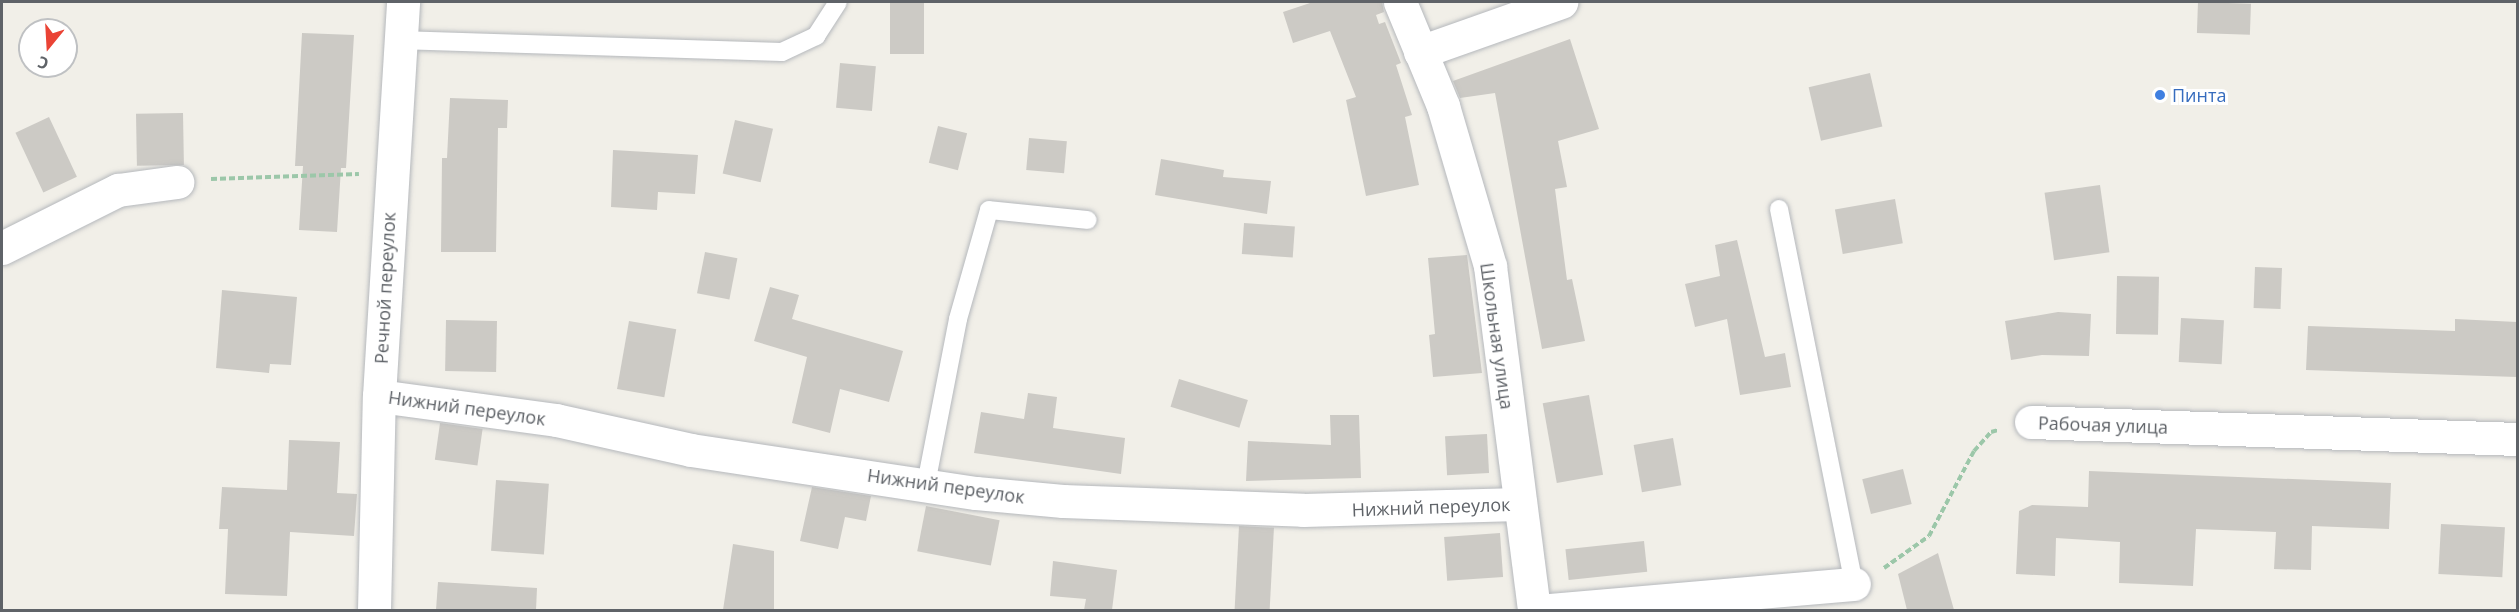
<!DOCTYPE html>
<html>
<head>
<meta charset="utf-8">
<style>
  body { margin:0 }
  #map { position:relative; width:2519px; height:612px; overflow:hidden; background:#f1efe8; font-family:"Open Sans",sans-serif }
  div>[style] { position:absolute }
  .building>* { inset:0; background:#cccac5; transform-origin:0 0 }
  .path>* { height:4px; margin-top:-2px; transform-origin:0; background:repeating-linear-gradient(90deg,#9cc7a9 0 6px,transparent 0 9px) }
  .roads { filter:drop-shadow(0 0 2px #b5b8bc) drop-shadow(0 0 2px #b5b8bc) }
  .lane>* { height:18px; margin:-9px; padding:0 9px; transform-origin:9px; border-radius:9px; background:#fff }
  .street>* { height:33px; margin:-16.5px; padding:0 16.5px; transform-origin:16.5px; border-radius:16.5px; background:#fff }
  .dots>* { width:16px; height:16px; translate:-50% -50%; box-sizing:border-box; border:3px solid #fff; border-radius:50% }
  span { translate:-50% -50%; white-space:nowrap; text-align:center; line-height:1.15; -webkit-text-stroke:6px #fff; paint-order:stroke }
  .shop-label { font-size:18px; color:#366cbe }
  .left { translate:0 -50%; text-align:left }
  .street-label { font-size:18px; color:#5f6368 }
  .frame { position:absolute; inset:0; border:3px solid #5f6368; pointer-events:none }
  .north { position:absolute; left:18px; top:18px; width:60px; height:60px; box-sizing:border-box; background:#fff; border:2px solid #bfc1c3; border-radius:50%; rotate:198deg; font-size:16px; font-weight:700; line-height:24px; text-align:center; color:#5f6368 }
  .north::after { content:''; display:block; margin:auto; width:21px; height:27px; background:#ea4335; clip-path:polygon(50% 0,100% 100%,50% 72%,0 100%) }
</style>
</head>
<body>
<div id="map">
  <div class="building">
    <div style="left:890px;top:2px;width:34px;height:52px"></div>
    <div style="clip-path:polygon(1313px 2px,1382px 2px,1384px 12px,1376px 15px,1379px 24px,1385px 22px,1401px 63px,1396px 65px,1412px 115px,1405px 117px,1419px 185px,1366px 196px,1346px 100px,1356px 97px,1330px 31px,1293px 43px,1283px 12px)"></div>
    <div style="left:2198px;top:2px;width:53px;height:31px;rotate:2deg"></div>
    <div style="clip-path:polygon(302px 33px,354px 35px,346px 168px,341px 168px,337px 232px,299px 230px,303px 166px,295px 166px)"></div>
    <div style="clip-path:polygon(1570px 39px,1599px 129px,1558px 141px,1567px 187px,1555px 189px,1567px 280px,1572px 279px,1585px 341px,1542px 349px,1495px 93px,1460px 98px,1453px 81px)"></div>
    <div style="left:840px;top:63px;width:36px;height:45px;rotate:5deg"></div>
    <div style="left:1870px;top:73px;width:55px;height:63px;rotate:77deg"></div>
    <div style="clip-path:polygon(450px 98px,508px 100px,507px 128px,498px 128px,496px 252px,441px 252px,442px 158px,447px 158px)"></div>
    <div style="left:183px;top:113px;width:52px;height:47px;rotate:89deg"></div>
    <div style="left:49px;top:117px;width:66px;height:37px;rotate:65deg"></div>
    <div style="left:735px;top:120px;width:39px;height:55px;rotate:13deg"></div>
    <div style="left:938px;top:126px;width:30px;height:38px;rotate:14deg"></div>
    <div style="left:1029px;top:138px;width:38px;height:32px;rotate:5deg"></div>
    <div style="clip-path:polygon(613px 150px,698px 155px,695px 194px,658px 192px,657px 210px,611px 207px)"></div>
    <div style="clip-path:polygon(1161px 159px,1224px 170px,1223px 177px,1271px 181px,1267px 214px,1155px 195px)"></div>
    <div style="left:2100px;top:185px;width:68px;height:56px;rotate:82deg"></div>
    <div style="left:1895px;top:199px;width:45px;height:61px;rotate:80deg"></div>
    <div style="left:1244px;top:223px;width:51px;height:31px;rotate:4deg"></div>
    <div style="clip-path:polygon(1737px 240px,1765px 357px,1785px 353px,1791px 387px,1740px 395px,1727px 319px,1695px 327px,1685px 284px,1720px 276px,1715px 245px)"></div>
    <div style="left:705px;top:252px;width:33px;height:42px;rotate:11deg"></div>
    <div style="clip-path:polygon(1467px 255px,1482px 373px,1433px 377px,1429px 335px,1435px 334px,1428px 258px)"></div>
    <div style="left:2255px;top:267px;width:27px;height:41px;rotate:2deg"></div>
    <div style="left:2117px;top:276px;width:42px;height:58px;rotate:1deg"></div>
    <div style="clip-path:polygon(770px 287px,799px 295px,792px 319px,903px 351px,889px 402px,840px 389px,830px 433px,792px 423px,807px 357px,754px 341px)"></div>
    <div style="clip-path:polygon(222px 290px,297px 297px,291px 365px,270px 364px,269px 373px,216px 368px)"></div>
    <div style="clip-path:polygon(2058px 312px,2091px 314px,2089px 356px,2042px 355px,2011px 360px,2005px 321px)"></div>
    <div style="left:2181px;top:318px;width:43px;height:44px;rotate:3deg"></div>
    <div style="clip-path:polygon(2455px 319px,2517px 322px,2517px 377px,2306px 370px,2308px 326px,2455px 331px)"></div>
    <div style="left:446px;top:320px;width:51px;height:51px;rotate:1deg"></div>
    <div style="left:629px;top:321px;width:48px;height:69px;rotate:10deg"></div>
    <div style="left:1179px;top:379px;width:72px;height:29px;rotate:17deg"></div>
    <div style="clip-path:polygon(1028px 393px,1057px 397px,1053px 428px,1125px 438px,1121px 474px,974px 453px,981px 412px,1024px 419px)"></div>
    <div style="left:1589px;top:395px;width:81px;height:47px;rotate:80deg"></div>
    <div style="clip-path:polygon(1330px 415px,1359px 415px,1361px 478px,1246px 481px,1248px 441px,1331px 445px)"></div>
    <div style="left:440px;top:423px;width:43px;height:37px;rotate:8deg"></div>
    <div style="left:1487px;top:434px;width:39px;height:42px;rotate:87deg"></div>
    <div style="left:1673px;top:438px;width:48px;height:40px;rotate:80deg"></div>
    <div style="clip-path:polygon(289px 440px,340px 442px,337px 493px,357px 494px,354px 536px,290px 532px,287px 596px,225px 594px,228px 529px,219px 529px,222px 487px,287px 490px)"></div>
    <div style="left:1903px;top:469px;width:36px;height:42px;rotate:76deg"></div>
    <div style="clip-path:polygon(2089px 471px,2391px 483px,2389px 529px,2312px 526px,2311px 570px,2274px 569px,2276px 532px,2196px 529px,2193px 586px,2119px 583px,2120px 542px,2056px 538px,2055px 576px,2016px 574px,2019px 511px,2032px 505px,2088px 507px)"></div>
    <div style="left:496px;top:480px;width:53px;height:71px;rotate:4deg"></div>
    <div style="clip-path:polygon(812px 487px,871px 496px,866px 521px,845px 517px,838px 549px,800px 541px)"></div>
    <div style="left:926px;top:506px;width:75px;height:46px;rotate:11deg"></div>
    <div style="left:2441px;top:524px;width:64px;height:50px;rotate:3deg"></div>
    <div style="left:1239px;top:526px;width:35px;height:85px;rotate:3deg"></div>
    <div style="left:1500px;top:533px;width:44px;height:56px;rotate:86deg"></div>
    <div style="left:1644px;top:541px;width:31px;height:79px;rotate:84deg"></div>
    <div style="clip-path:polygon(733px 544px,774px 551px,774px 610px,723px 610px)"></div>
    <div style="clip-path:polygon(1938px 553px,1954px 610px,1907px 610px,1898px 574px)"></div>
    <div style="clip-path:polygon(1053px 561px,1117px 570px,1112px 610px,1084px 610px,1086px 599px,1050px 596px)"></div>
    <div style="clip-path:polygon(438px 582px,537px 588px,536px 610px,436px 610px)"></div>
  </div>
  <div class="path">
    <div style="left:211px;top:179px;width:148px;rotate:-1.9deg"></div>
    <div style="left:1884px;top:568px;width:55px;rotate:-35.4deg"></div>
    <div style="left:1929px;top:536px;width:96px;rotate:-62.1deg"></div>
    <div style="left:1974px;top:451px;width:25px;rotate:-48deg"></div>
    <div style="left:1991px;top:432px;width:7px;rotate:-16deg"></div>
  </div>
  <div class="roads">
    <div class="lane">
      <div style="left:398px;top:40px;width:384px;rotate:1.8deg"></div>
      <div style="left:782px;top:52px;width:38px;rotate:-25deg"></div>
      <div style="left:816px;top:36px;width:40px;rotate:-57.1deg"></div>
      <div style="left:1779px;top:209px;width:382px;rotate:78.7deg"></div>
      <div style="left:926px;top:484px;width:168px;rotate:-79deg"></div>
      <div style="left:958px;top:319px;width:113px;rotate:-74.1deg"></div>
      <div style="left:989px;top:210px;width:99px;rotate:5.8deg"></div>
    </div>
    <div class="street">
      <div style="left:1400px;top:2px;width:113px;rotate:67.5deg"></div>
      <div style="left:1443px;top:106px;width:167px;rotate:73.6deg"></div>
      <div style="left:1490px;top:266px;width:347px;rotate:82.7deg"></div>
      <div style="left:1420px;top:52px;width:150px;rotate:-19.5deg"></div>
      <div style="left:2px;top:248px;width:130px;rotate:-26.6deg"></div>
      <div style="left:118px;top:190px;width:60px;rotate:-7.7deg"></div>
      <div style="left:379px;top:396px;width:179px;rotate:7.7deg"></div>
      <div style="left:556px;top:420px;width:138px;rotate:12.5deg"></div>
      <div style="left:691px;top:450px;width:288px;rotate:8.6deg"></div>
      <div style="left:976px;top:493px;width:87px;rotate:5.3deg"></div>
      <div style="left:1063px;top:501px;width:240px;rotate:2.1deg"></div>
      <div style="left:1303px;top:510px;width:216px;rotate:-1.6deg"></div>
      <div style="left:2031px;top:422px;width:487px;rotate:2deg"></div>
      <div style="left:374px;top:610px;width:214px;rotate:-88.7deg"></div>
      <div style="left:379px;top:396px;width:395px;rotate:-86.5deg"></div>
      <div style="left:1549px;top:610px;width:306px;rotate:-4.9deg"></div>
    </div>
  </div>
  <div class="dots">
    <div style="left:2160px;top:95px;background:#3f7fe0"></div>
  </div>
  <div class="shop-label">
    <span class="left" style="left:2172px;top:95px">Пинта</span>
  </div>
  <div class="street-label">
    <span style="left:385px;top:288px;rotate:-87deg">Речной переулок</span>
    <span style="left:1497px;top:336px;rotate:82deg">Школьная улица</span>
    <span style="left:467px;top:408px;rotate:8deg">Нижний переулок</span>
    <span style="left:2103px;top:425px;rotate:2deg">Рабочая улица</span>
    <span style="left:946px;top:486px;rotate:8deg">Нижний переулок</span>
    <span style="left:1431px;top:507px;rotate:-2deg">Нижний переулок</span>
  </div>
  <div class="frame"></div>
  <div class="north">С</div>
</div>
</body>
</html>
